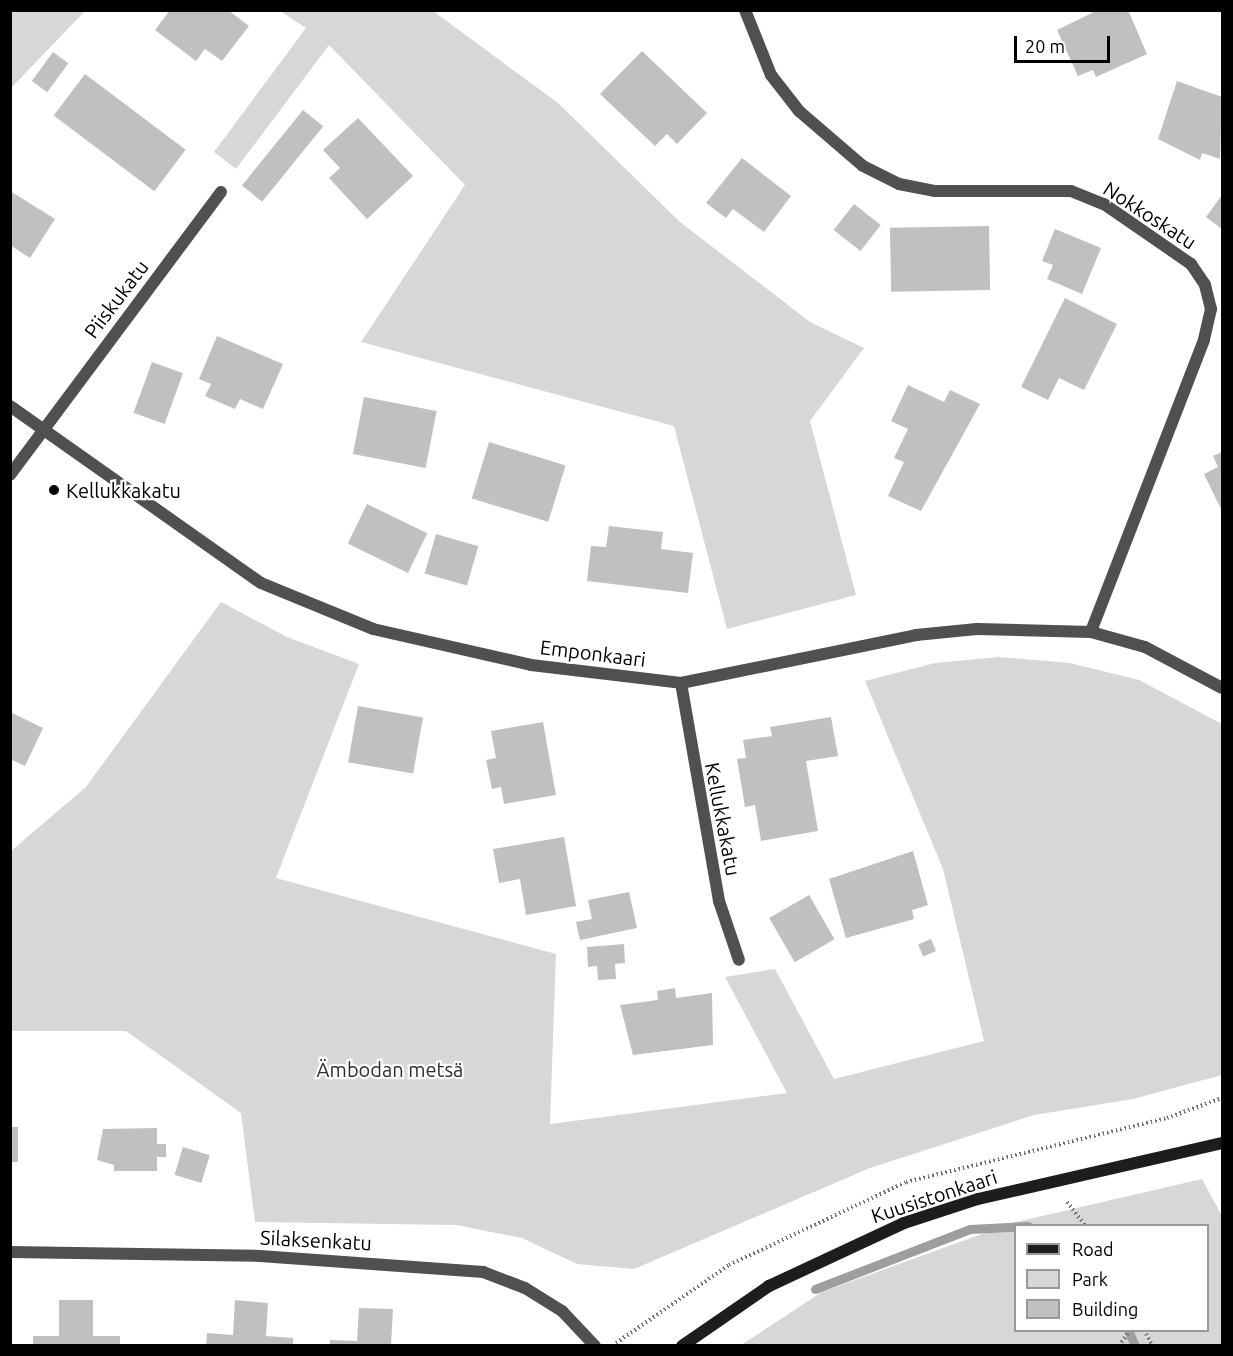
<!DOCTYPE html>
<html>
<head>
<meta charset="utf-8">
<style>
  body { margin:0 }
  #map { position:relative; width:1233px; height:1356px; overflow:hidden; background:#fff; font-family:Ubuntu,sans-serif }
  div>[style] { position:absolute }
  .green>* { inset:0; background:#d7d7d7 }
  .stream>* { height:9px; margin:-4.5px; padding:0 4.5px; transform-origin:4.5px; border-radius:4.5px; background:#9e9e9e }
  .building>* { inset:0; background:#c0c0c0; transform-origin:0 0 }
  .path>* { height:4px; margin-top:-2px; transform-origin:0; background:repeating-linear-gradient(90deg,#727272 0 1.5px,transparent 0 4.5px) }
  .street>* { height:12px; margin:-6px; padding:0 6px; transform-origin:6px; border-radius:6px; background:#505050 }
  .secondary>* { height:12px; margin:-6px; padding:0 6px; transform-origin:6px; border-radius:6px; background:#1d1d1d }
  .dots>* { width:16px; height:16px; translate:-50% -50%; box-sizing:border-box; border:3px solid #fff; border-radius:50% }
  span { translate:-50% -50%; white-space:nowrap; text-align:center; line-height:1.15; -webkit-text-stroke:4.5px #fff; paint-order:stroke }
  .street-label { font-size:20px; color:#000 }
  .poi-label { font-size:20px; color:#000 }
  .left { translate:0 -50%; text-align:left }
  .park-label { font-size:20px; color:#2e2e2e }
  .frame { position:absolute; inset:0; border:12px solid #000; pointer-events:none }
  .legend { position:absolute; left:1014px; top:1224px; width:195px; height:108px; box-sizing:border-box; background:#fff; border:2px solid #999; margin:0; padding:8px 10px; list-style:none; font-size:18px; color:#000 }
  .legend li { display:flex; align-items:center; gap:12px; height:30px }
  .legend b { width:30px; border:2px solid #999 }
  .scale { position:absolute; left:1014px; top:36px; width:96px; height:27px; box-sizing:border-box; border:3px solid #000; border-top:0; padding-left:8px; font-size:18px; line-height:21px; white-space:nowrap; color:#000; -webkit-text-stroke:4px #fff; paint-order:stroke }
</style>
</head>
<body>
<div id="map">
  <div class="green">
    <div style="clip-path:polygon(11px 10px,85px 11px,11px 88px,10px 11px)"></div>
    <div style="clip-path:polygon(280px 11px,433px 11px,558px 103px,680px 222px,810px 322px,864px 348px,810px 421px,856px 595px,727px 629px,674px 426px,361px 342px,465px 185px,329px 45px,236px 169px,214px 152px,306px 28px)"></div>
    <div style="clip-path:polygon(221px 602px,287px 637px,359px 664px,276px 878px,556px 954px,550px 1124px,787px 1093px,725px 977px,775px 969px,834px 1079px,984px 1041px,943px 869px,865px 681px,935px 663px,999px 657px,1070px 663px,1139px 680px,1222px 724px,1222px 1075px,1133px 1099px,1034px 1115px,870px 1168px,634px 1269px,577px 1264px,522px 1238px,456px 1225px,255px 1222px,241px 1113px,126px 1031px,11px 1031px,11px 851px,86px 787px)"></div>
    <div style="clip-path:polygon(evenodd,1202px 1179px,1222px 1216px,1222px 1345px,741px 1345px,822px 1292px,1012px 1223px,1202px 1179px,1016px 1226px,1208px 1226px,1208px 1330px,1016px 1330px,1016px 1226px)"></div>
  </div>
  <div class="stream">
    <div style="left:815px;top:1289px;width:166px;rotate:-21.2deg"></div>
    <div style="left:970px;top:1229px;width:58px;rotate:-3deg"></div>
    <div style="left:1128px;top:1330px;width:17px;rotate:66deg"></div>
  </div>
  <div class="building">
    <div style="clip-path:polygon(170px 10px,228px 10px,249px 26px,222px 61px,205px 49px,196px 61px,155px 30px)"></div>
    <div style="clip-path:polygon(1098px 10px,1128px 10px,1147px 54px,1096px 77px,1093px 70px,1078px 76px,1057px 30px)"></div>
    <div style="clip-path:polygon(642px 51px,707px 113px,677px 144px,667px 134px,655px 146px,600px 94px)"></div>
    <div style="left:53px;top:52px;width:19px;height:36px;rotate:36deg"></div>
    <div style="left:85px;top:74px;width:126px;height:52px;rotate:37deg"></div>
    <div style="clip-path:polygon(1177px 81px,1222px 97px,1220px 159px,1202px 153px,1200px 160px,1158px 139px)"></div>
    <div style="left:303px;top:110px;width:26px;height:97px;rotate:39deg"></div>
    <div style="clip-path:polygon(358px 118px,413px 176px,367px 219px,329px 178px,340px 168px,323px 150px)"></div>
    <div style="clip-path:polygon(742px 158px,791px 196px,764px 232px,733px 209px,726px 218px,706px 203px)"></div>
    <div style="clip-path:polygon(10px 191px,55px 219px,30px 258px,10px 245px)"></div>
    <div style="clip-path:polygon(1222px 195px,1222px 229px,1206px 217px)"></div>
    <div style="left:854px;top:204px;width:34px;height:33px;rotate:38deg"></div>
    <div style="left:989px;top:226px;width:64px;height:99px;rotate:89deg"></div>
    <div style="clip-path:polygon(1055px 229px,1101px 248px,1082px 294px,1047px 279px,1053px 265px,1042px 261px)"></div>
    <div style="clip-path:polygon(1065px 298px,1117px 324px,1084px 390px,1059px 378px,1048px 400px,1021px 387px)"></div>
    <div style="clip-path:polygon(217px 336px,283px 364px,263px 409px,240px 399px,235px 409px,205px 396px,211px 384px,199px 379px)"></div>
    <div style="left:152px;top:362px;width:33px;height:54px;rotate:20deg"></div>
    <div style="clip-path:polygon(908px 385px,944px 402px,950px 390px,980px 404px,921px 511px,888px 496px,904px 462px,894px 458px,908px 429px,891px 421px)"></div>
    <div style="left:364px;top:397px;width:74px;height:58px;rotate:11deg"></div>
    <div style="left:489px;top:442px;width:80px;height:59px;rotate:17deg"></div>
    <div style="clip-path:polygon(1222px 452px,1222px 511px,1204px 474px,1218px 467px,1213px 456px)"></div>
    <div style="left:367px;top:504px;width:67px;height:44px;rotate:26deg"></div>
    <div style="clip-path:polygon(609px 526px,663px 532px,661px 549px,693px 553px,688px 593px,587px 581px,591px 546px,606px 547px)"></div>
    <div style="left:436px;top:534px;width:44px;height:41px;rotate:16deg"></div>
    <div style="left:358px;top:706px;width:66px;height:57px;rotate:10deg"></div>
    <div style="clip-path:polygon(10px 712px,43px 728px,25px 766px,10px 759px)"></div>
    <div style="clip-path:polygon(831px 717px,838px 756px,806px 761px,818px 831px,761px 841px,755px 805px,745px 807px,737px 759px,746px 758px,743px 740px,772px 736px,770px 727px)"></div>
    <div style="clip-path:polygon(543px 722px,556px 795px,504px 804px,501px 787px,492px 789px,486px 760px,496px 758px,491px 731px)"></div>
    <div style="clip-path:polygon(564px 837px,576px 906px,526px 915px,520px 879px,499px 883px,493px 849px)"></div>
    <div style="clip-path:polygon(913px 851px,928px 905px,912px 910px,914px 919px,846px 938px,829px 879px)"></div>
    <div style="clip-path:polygon(629px 892px,637px 928px,580px 940px,576px 922px,592px 919px,588px 900px)"></div>
    <div style="left:809px;top:895px;width:51px;height:46px;rotate:60deg"></div>
    <div style="left:931px;top:939px;width:13px;height:14px;rotate:67deg"></div>
    <div style="clip-path:polygon(624px 944px,625px 963px,615px 964px,616px 979px,598px 980px,597px 966px,588px 967px,587px 947px)"></div>
    <div style="clip-path:polygon(675px 988px,676px 998px,712px 993px,713px 1045px,633px 1055px,620px 1005px,658px 1000px,657px 991px)"></div>
    <div style="left:10px;top:1127px;width:8px;height:35px"></div>
    <div style="clip-path:polygon(157px 1128px,157px 1144px,166px 1144px,166px 1157px,157px 1157px,157px 1171px,114px 1171px,114px 1165px,97px 1160px,103px 1129px)"></div>
    <div style="left:183px;top:1147px;width:28px;height:29px;rotate:17deg"></div>
    <div style="clip-path:polygon(59px 1300px,93px 1300px,93px 1336px,120px 1336px,120px 1346px,33px 1346px,33px 1336px,59px 1336px)"></div>
    <div style="clip-path:polygon(235px 1300px,268px 1303px,266px 1336px,293px 1338px,293px 1346px,206px 1346px,207px 1333px,233px 1335px)"></div>
    <div style="clip-path:polygon(359px 1308px,393px 1309px,391px 1346px,330px 1346px,330px 1340px,357px 1341px)"></div>
  </div>
  <div class="path">
    <div style="left:1067px;top:1202px;width:31px;rotate:52deg"></div>
    <div style="left:1144px;top:1330px;width:18px;rotate:61deg"></div>
    <div style="left:616px;top:1343px;width:137px;rotate:-34.6deg"></div>
    <div style="left:729px;top:1265px;width:195px;rotate:-25.1deg"></div>
    <div style="left:906px;top:1182px;width:269px;rotate:-13.8deg"></div>
    <div style="left:1167px;top:1118px;width:59px;rotate:-20deg"></div>
    <div style="left:1119px;top:1346px;width:19px;rotate:-55deg"></div>
  </div>
  <div class="street">
    <div style="left:745px;top:10px;width:70px;rotate:68.2deg"></div>
    <div style="left:771px;top:75px;width:46px;rotate:52.1deg"></div>
    <div style="left:799px;top:111px;width:84px;rotate:40.7deg"></div>
    <div style="left:863px;top:166px;width:40px;rotate:26.6deg"></div>
    <div style="left:899px;top:184px;width:37px;rotate:11deg"></div>
    <div style="left:935px;top:191px;width:136px"></div>
    <div style="left:1071px;top:191px;width:35px;rotate:22deg"></div>
    <div style="left:1104px;top:204px;width:106px;rotate:34.6deg"></div>
    <div style="left:1191px;top:264px;width:25px;rotate:56deg"></div>
    <div style="left:1205px;top:285px;width:25px;rotate:76deg"></div>
    <div style="left:1211px;top:309px;width:32px;rotate:103deg"></div>
    <div style="left:1204px;top:340px;width:313px;rotate:111.2deg"></div>
    <div style="left:10px;top:406px;width:307px;rotate:35.2deg"></div>
    <div style="left:261px;top:583px;width:121px;rotate:22.3deg"></div>
    <div style="left:373px;top:629px;width:162px;rotate:12.8deg"></div>
    <div style="left:531px;top:665px;width:151px;rotate:6.8deg"></div>
    <div style="left:681px;top:683px;width:240px;rotate:-11.5deg"></div>
    <div style="left:916px;top:635px;width:61px;rotate:-5.6deg"></div>
    <div style="left:977px;top:629px;width:114px;rotate:1.5deg"></div>
    <div style="left:1091px;top:632px;width:56px;rotate:15.5deg"></div>
    <div style="left:1145px;top:647px;width:87px;rotate:28deg"></div>
    <div style="left:10px;top:475px;width:353px;rotate:-53.3deg"></div>
    <div style="left:681px;top:683px;width:221px;rotate:80.1deg"></div>
    <div style="left:719px;top:901px;width:62px;rotate:71.3deg"></div>
    <div style="left:10px;top:1252px;width:250px;rotate:0.9deg"></div>
    <div style="left:260px;top:1256px;width:224px;rotate:4.1deg"></div>
    <div style="left:483px;top:1272px;width:45px;rotate:20.9deg"></div>
    <div style="left:525px;top:1288px;width:44px;rotate:31.9deg"></div>
    <div style="left:562px;top:1311px;width:48px;rotate:46.7deg"></div>
  </div>
  <div class="secondary">
    <div style="left:682px;top:1346px;width:106px;rotate:-34.6deg"></div>
    <div style="left:769px;top:1286px;width:149px;rotate:-25deg"></div>
    <div style="left:904px;top:1223px;width:78px;rotate:-18deg"></div>
    <div style="left:978px;top:1199px;width:250px;rotate:-12.9deg"></div>
  </div>
  <div class="dots">
    <div style="left:54px;top:490px;background:#000"></div>
  </div>
  <div class="street-label">
    <span style="left:1150px;top:215px;rotate:33deg">Nokkoskatu</span>
    <span style="left:116px;top:299px;rotate:-53deg">Piiskukatu</span>
    <span style="left:593px;top:653px;rotate:7deg">Emponkaari</span>
    <span style="left:723px;top:819px;rotate:79deg">Kellukkakatu</span>
    <span style="left:934px;top:1196px;rotate:-18deg">Kuusistonkaari</span>
    <span style="left:316px;top:1240px;rotate:3deg">Silaksenkatu</span>
  </div>
  <div class="poi-label">
    <span class="left" style="left:66px;top:490px">Kellukkakatu</span>
  </div>
  <div class="park-label">
    <span style="left:390px;top:1069px">Ämbodan metsä</span>
  </div>
  <div class="frame"></div>
  <ul class="legend">
  <li><b style="height:8px;background:#1d1d1d"></b>Road</li>
  <li><b style="height:16px;background:#d7d7d7"></b>Park</li>
  <li><b style="height:16px;background:#c0c0c0"></b>Building</li>
  </ul>
  <div class="scale">20 m</div>
</div>
</body>
</html>
